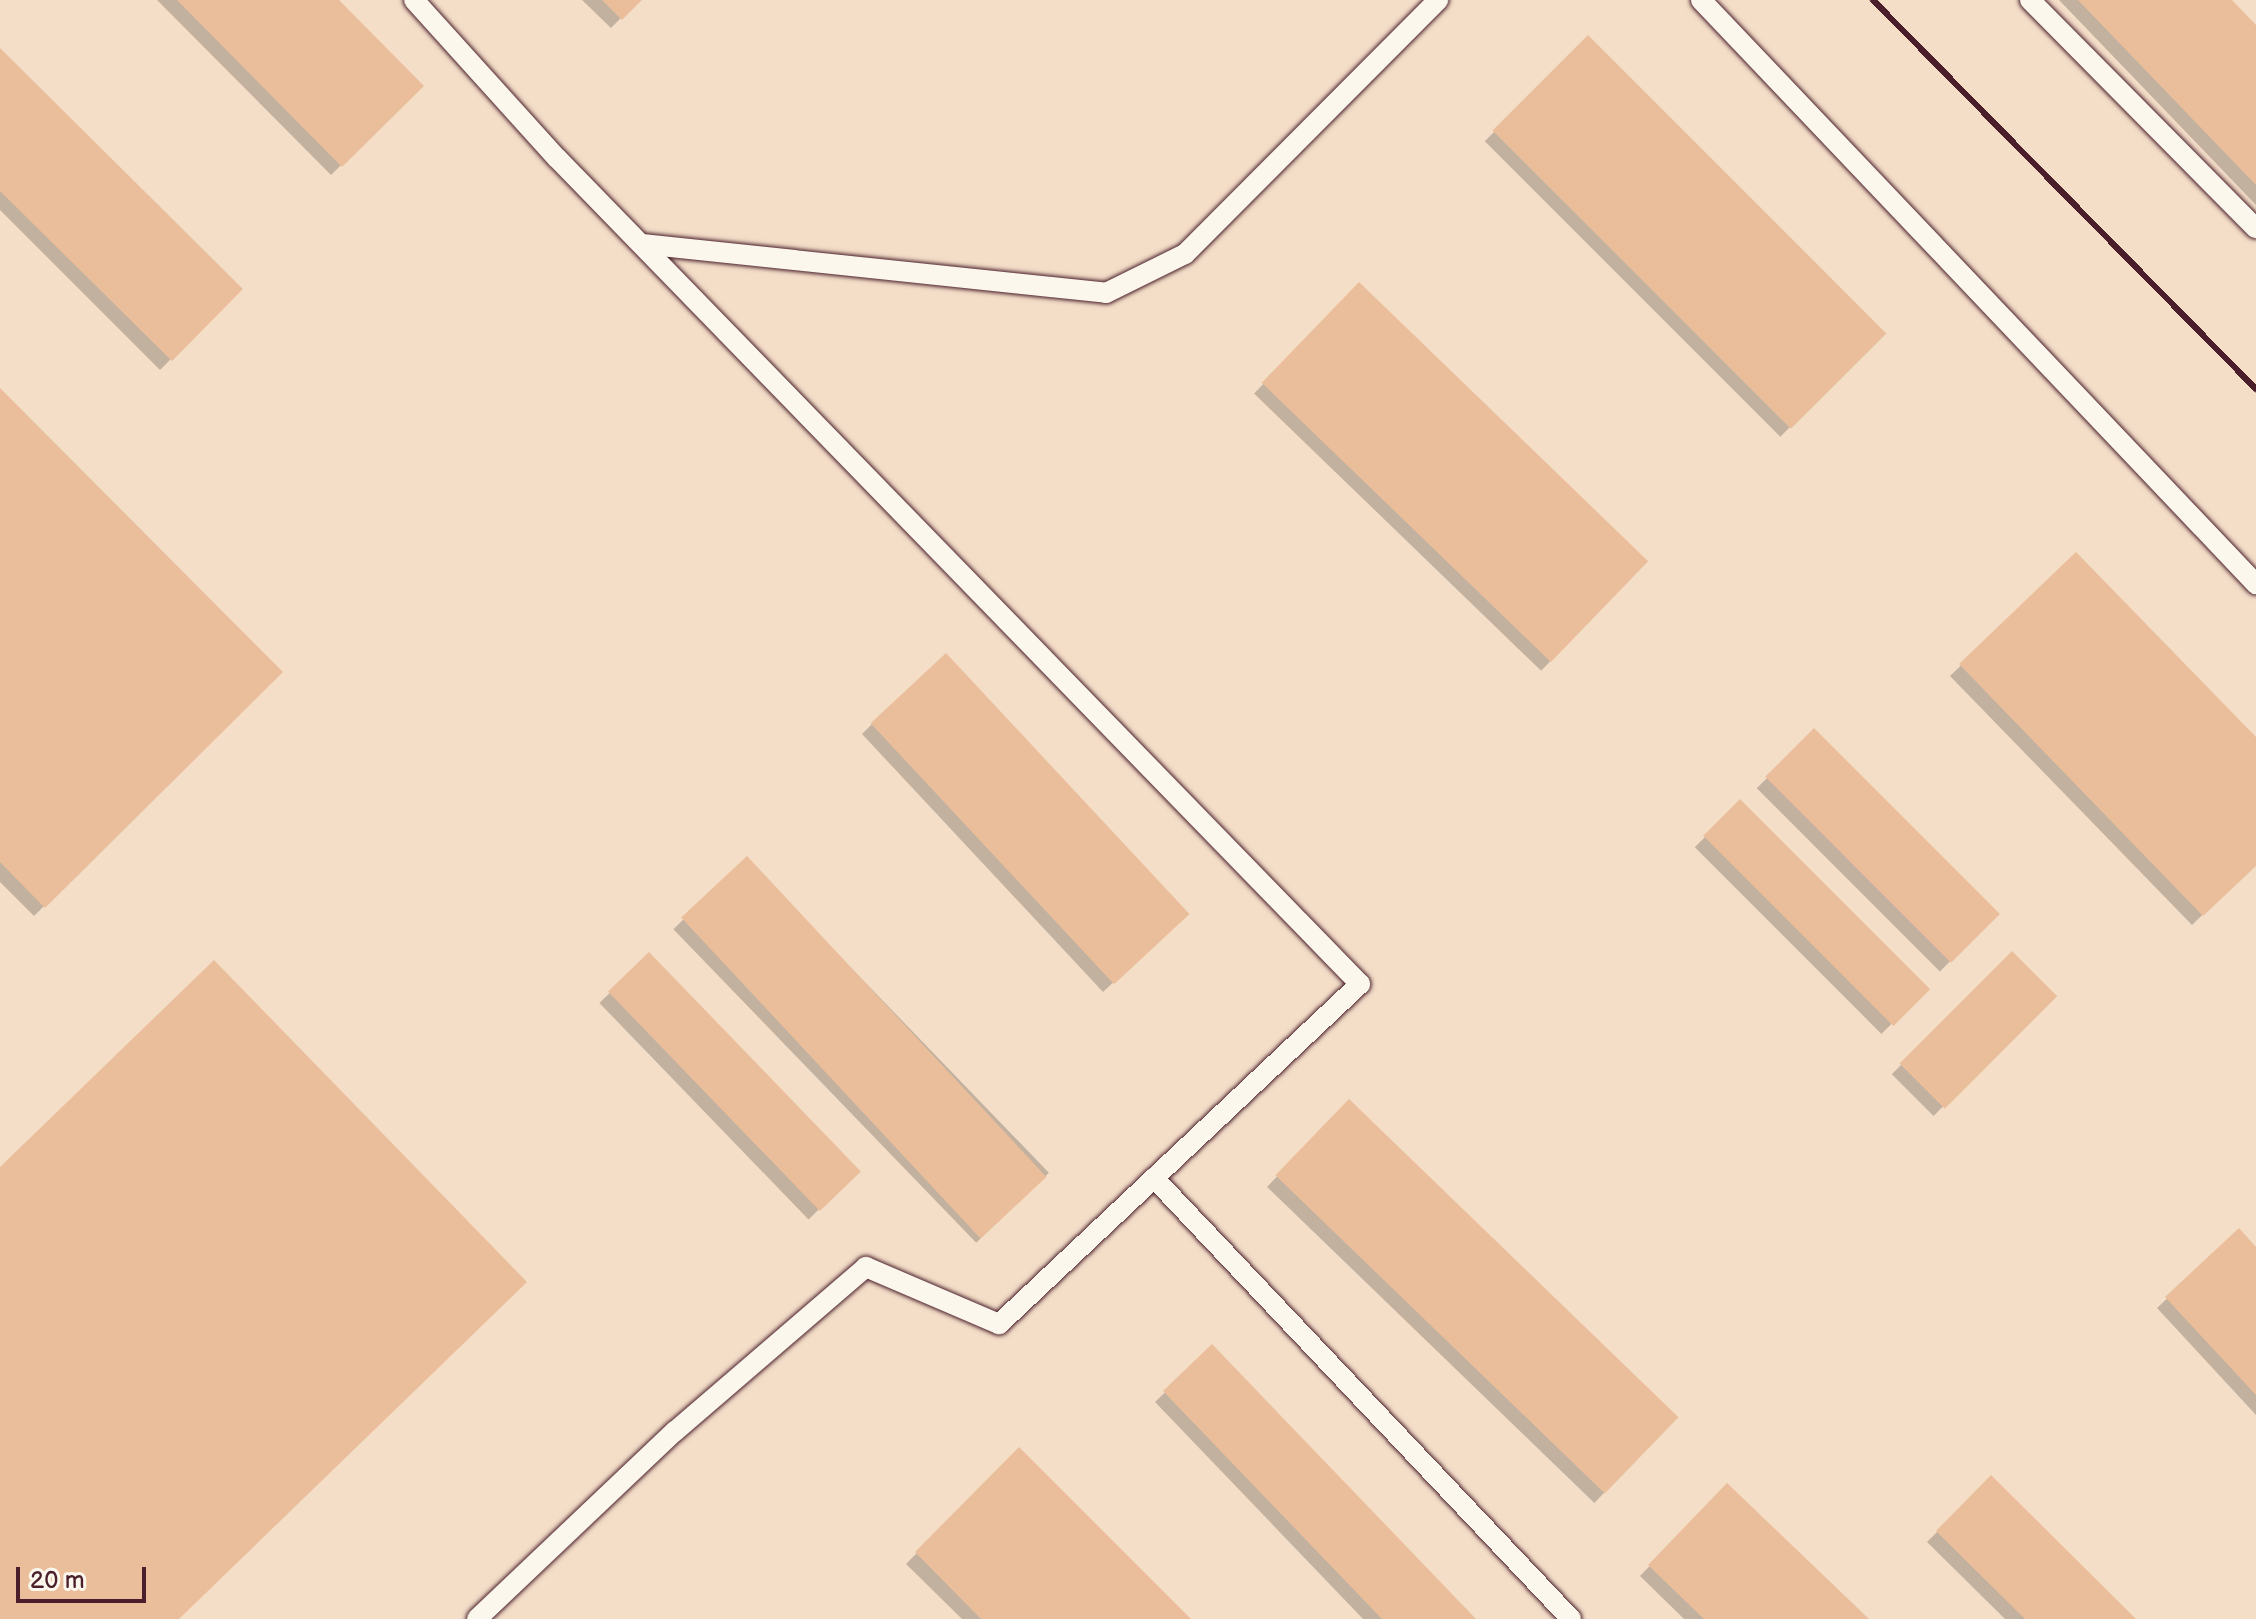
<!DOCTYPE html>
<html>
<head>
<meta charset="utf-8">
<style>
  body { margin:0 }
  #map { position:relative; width:2256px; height:1619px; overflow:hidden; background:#f8ecdc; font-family:"Balsamiq Sans",sans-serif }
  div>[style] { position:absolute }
  .built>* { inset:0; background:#f4dec8; transform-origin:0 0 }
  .shadow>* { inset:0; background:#0003; transform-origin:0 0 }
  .building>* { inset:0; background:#eabe9a; transform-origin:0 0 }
  .roads { filter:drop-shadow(0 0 2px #4a1f2b) drop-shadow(0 0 2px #4a1f2b) }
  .service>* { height:20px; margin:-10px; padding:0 10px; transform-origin:10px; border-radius:10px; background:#fbf7ec }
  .rail>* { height:6px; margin:-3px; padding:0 3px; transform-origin:3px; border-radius:3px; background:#4a1f2b }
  span { translate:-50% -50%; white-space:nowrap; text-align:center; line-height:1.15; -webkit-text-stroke:6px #fbf7ec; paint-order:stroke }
  .scale { position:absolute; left:16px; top:1567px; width:130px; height:36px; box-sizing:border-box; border:4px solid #4a1f2b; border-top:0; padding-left:10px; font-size:24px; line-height:28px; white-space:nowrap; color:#4a1f2b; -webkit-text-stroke:6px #fbf7ec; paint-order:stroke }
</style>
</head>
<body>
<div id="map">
  <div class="built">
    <div style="left:0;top:0;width:2256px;height:1619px"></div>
  </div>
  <div class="shadow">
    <div style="clip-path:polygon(157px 0,336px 0,421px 86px,331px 175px)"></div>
    <div style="clip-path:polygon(582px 0,639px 0,611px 28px)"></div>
    <div style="clip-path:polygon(2059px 0,2229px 0,2256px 28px,2256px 205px)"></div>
    <div style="left:1588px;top:38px;width:418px;height:146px;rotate:45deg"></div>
    <div style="clip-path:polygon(0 51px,240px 289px,160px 370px,0 210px)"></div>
    <div style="left:1359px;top:285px;width:399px;height:151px;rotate:44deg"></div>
    <div style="clip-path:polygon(0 390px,280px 672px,34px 916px,0 882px)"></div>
    <div style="clip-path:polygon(2076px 554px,2256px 740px,2256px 863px,2192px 925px,1950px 676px)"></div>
    <div style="clip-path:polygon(872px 724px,1177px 923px,1103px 992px,862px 734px)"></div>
    <div style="left:1814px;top:731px;width:259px;height:81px;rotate:45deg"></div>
    <div style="left:1740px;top:802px;width:264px;height:64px;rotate:45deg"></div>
    <div style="left:746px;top:859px;width:436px;height:101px;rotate:46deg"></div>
    <div style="left:2012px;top:954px;width:59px;height:170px;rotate:45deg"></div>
    <div style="left:649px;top:955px;width:301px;height:69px;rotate:46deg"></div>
    <div style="left:1349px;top:1102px;width:455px;height:118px;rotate:44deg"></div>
    <div style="clip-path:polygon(2239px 1231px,2256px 1250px,2256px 1415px,2157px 1308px)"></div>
    <div style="clip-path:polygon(1212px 1347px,1473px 1619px,1363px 1619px,1155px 1402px)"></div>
    <div style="clip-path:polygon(1019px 1450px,1188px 1619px,962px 1619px,906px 1564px)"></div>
    <div style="clip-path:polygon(1991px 1478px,2133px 1619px,2005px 1619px,1927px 1542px)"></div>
    <div style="clip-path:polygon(1727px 1486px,1866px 1619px,1684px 1619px,1640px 1576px)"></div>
  </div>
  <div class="building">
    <div style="clip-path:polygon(177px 0,339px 0,424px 86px,342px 167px)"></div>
    <div style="clip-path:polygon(602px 0,642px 0,622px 20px)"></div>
    <div style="clip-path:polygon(2078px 0,2232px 0,2256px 25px,2256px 185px)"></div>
    <div style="left:1588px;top:35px;width:422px;height:135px;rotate:45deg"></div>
    <div style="clip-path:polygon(0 48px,243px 289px,172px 361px,0 191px)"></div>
    <div style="left:1359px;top:282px;width:402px;height:140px;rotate:44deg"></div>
    <div style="clip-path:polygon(0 388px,283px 672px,45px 908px,0 862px)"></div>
    <div style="clip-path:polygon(2076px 552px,2256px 737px,2256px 866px,2203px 916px,1959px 664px)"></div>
    <div style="left:946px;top:653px;width:357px;height:103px;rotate:47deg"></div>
    <div style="left:1814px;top:728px;width:263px;height:69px;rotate:45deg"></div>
    <div style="left:1740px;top:799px;width:269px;height:52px;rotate:45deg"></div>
    <div style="left:747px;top:856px;width:439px;height:90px;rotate:47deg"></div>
    <div style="left:2012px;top:951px;width:64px;height:159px;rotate:45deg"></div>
    <div style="left:649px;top:952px;width:305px;height:57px;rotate:46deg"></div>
    <div style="clip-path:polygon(214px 960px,527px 1282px,179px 1619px,0 1619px,0 1167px)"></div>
    <div style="left:1349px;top:1099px;width:458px;height:106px;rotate:44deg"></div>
    <div style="clip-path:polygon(2239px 1228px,2256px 1247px,2256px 1395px,2165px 1297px)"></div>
    <div style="clip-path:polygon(1212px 1344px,1476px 1619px,1382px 1619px,1163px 1391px)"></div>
    <div style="clip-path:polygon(1019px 1447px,1191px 1619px,981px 1619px,915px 1552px)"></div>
    <div style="clip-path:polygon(1991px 1475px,2136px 1619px,2025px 1619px,1936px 1531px)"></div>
    <div style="clip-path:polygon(1727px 1483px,1869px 1619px,1704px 1619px,1648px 1565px)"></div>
  </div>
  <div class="roads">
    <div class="service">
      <div style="left:414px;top:0;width:213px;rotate:47.9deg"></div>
      <div style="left:557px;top:158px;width:1152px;rotate:45.81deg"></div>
      <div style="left:1360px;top:984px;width:496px;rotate:136.7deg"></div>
      <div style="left:999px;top:1324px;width:145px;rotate:-156.8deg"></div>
      <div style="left:866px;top:1267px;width:252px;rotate:139.3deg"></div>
      <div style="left:675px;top:1431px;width:273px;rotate:136.5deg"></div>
      <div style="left:1701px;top:0;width:806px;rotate:46.46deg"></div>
      <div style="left:2030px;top:0;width:321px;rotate:45.3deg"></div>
      <div style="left:642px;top:244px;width:467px;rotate:6deg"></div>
      <div style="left:1106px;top:293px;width:88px;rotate:-26.3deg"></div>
      <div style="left:1185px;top:254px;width:359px;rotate:-45.1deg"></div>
      <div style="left:1154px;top:1178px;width:607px;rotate:46.6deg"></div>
    </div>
  </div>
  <div class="rail">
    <div style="left:1873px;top:0;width:546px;rotate:45.45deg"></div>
  </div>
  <div class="scale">20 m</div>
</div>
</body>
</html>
